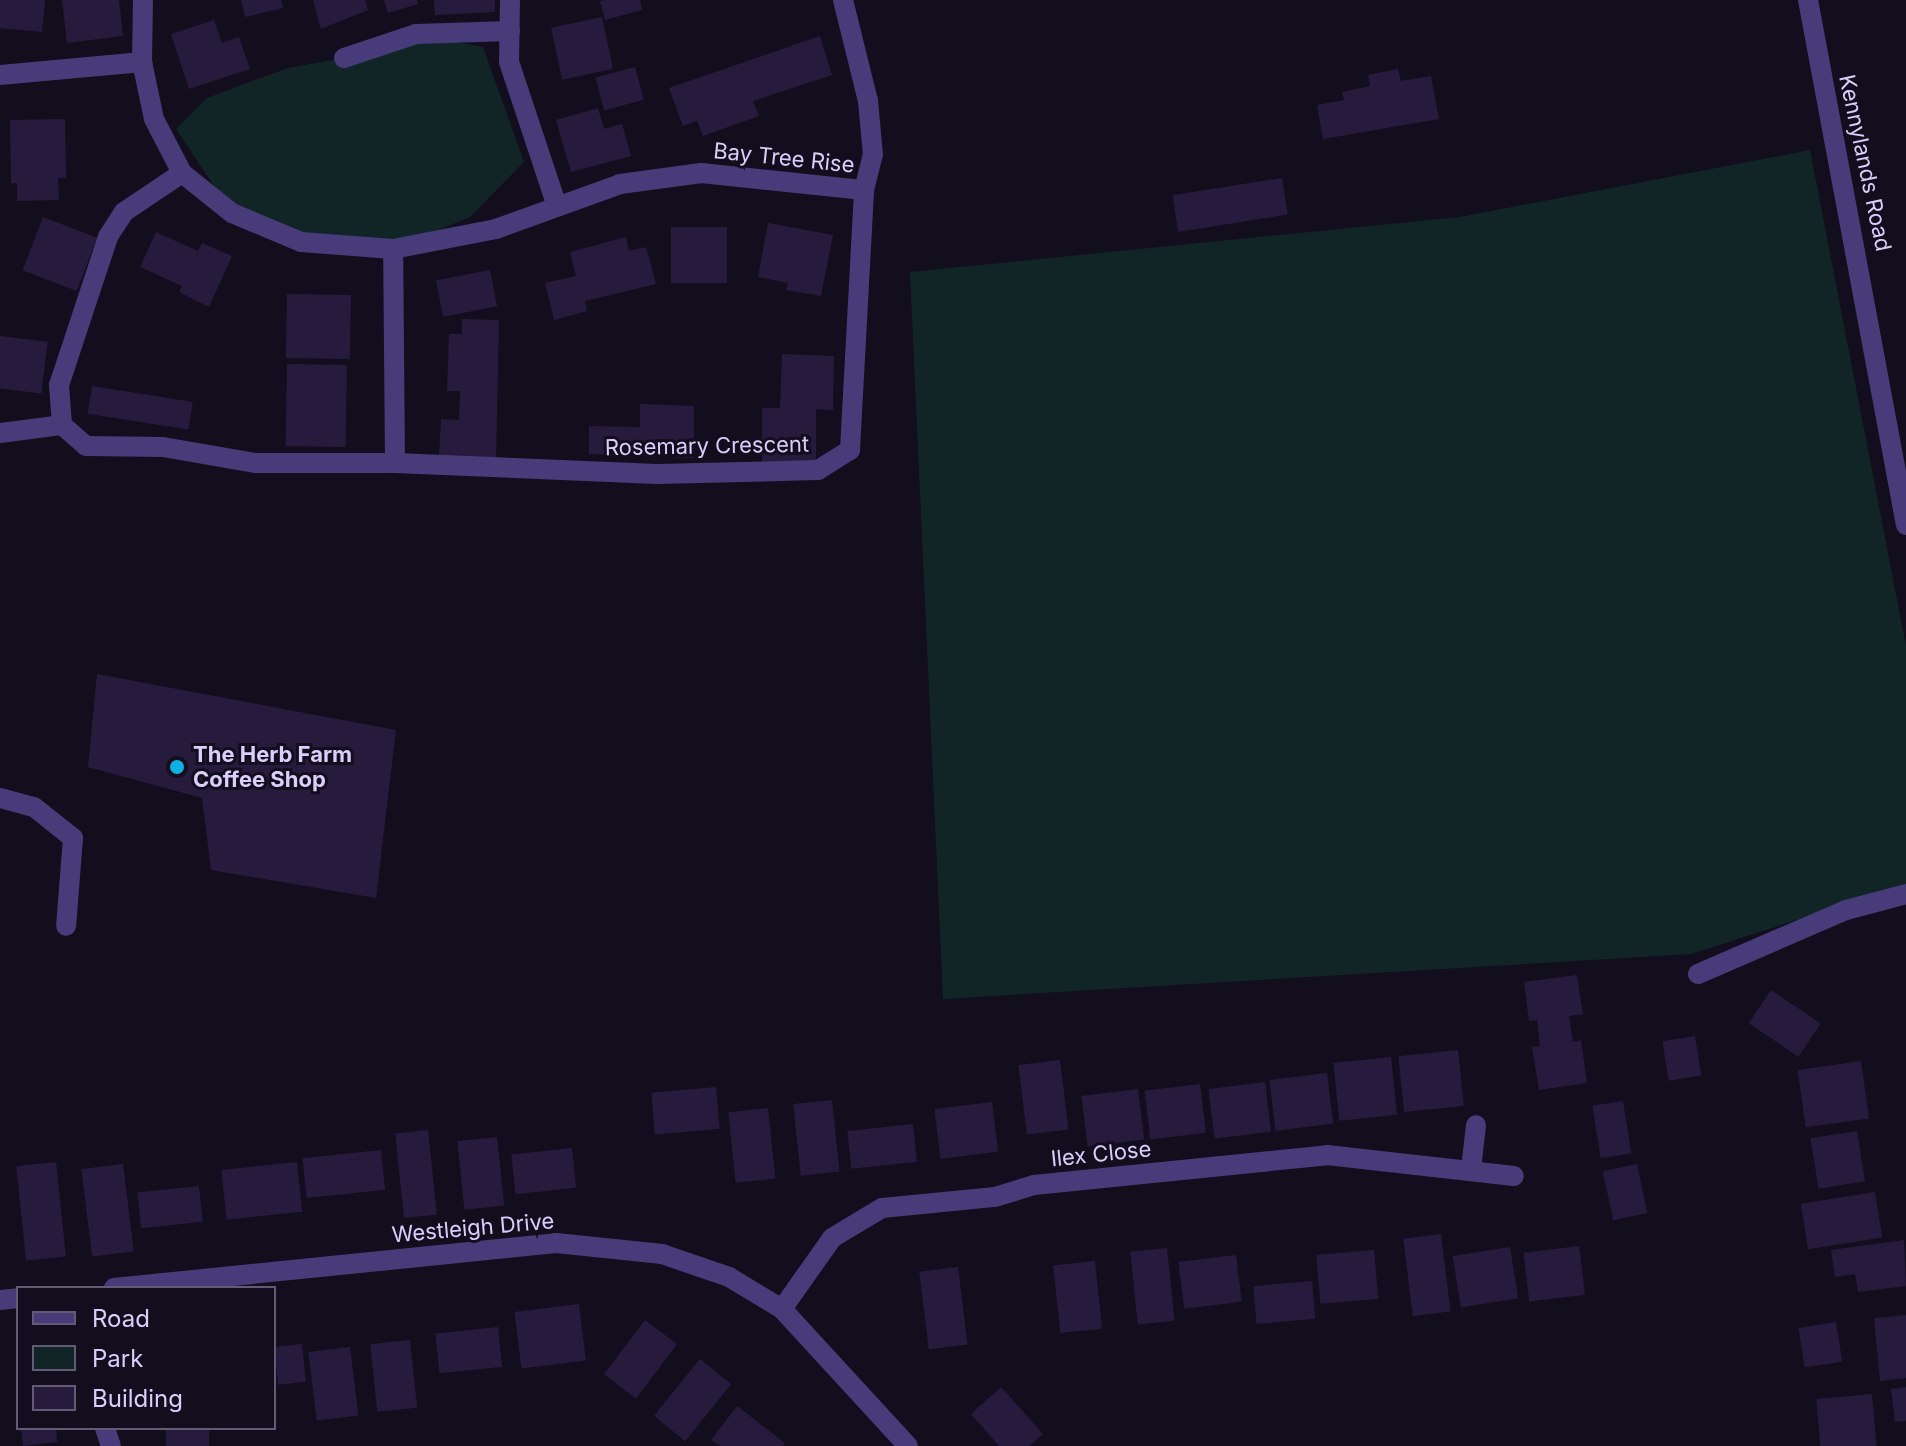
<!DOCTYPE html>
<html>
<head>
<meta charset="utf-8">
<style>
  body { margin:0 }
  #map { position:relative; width:1906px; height:1446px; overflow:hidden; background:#130e1e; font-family:Inter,sans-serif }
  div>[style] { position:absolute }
  .green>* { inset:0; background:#112527 }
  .building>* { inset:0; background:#271b3d; transform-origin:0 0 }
  .service>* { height:20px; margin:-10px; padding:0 10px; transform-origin:10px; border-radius:10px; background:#473c79 }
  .minor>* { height:20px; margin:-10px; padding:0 10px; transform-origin:10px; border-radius:10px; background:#473c79 }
  .tertiary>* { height:20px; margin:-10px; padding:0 10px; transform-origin:10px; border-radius:10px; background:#473c79 }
  .dots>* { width:22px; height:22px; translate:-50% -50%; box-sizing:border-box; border:4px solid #130e1e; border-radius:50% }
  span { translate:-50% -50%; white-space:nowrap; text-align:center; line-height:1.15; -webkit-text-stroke:6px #130e1e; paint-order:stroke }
  .street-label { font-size:22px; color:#dacefb }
  .poi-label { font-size:22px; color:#dacefb; font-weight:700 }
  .left { translate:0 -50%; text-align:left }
  .legend { position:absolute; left:16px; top:1286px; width:260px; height:144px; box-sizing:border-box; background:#130e1e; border:2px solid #635b76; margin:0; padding:10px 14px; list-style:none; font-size:24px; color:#dacefb }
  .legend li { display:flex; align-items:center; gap:16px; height:40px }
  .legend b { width:40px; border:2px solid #635b76 }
</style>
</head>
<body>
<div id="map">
  <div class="green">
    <div style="clip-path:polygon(416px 34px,483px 47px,524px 162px,470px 217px,393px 249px,354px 247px,232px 213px,176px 129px,207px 98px,288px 68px,344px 58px)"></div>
    <div style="clip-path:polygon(1810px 150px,1906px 646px,1906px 885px,1691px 954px,943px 999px,910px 272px,1460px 217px)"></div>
  </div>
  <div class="building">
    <div style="clip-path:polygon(0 0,45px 0,42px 32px,0 28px)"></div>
    <div style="clip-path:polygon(62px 0,119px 0,123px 36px,67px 43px)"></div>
    <div style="clip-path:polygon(241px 0,281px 0,283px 8px,245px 17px)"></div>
    <div style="clip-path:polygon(313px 0,365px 0,368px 10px,321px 29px)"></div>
    <div style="clip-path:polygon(384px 0,417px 0,418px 4px,388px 13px)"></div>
    <div style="clip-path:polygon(434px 0,495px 0,495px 12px,435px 15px)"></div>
    <div style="clip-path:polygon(606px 0,640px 0,642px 10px,605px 20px,600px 1px)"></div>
    <div style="left:602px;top:17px;width:53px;height:52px;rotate:78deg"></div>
    <div style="clip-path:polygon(214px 20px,222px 43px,239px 37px,250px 69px,189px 89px,171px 34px)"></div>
    <div style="clip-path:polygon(820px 36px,832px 75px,753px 101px,759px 116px,703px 136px,697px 121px,683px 126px,669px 88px)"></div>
    <div style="left:635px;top:67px;width:34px;height:41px;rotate:75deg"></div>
    <div style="clip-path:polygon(1398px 69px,1401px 81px,1431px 76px,1439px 119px,1323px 139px,1317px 105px,1344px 100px,1342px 92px,1370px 86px,1368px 75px)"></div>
    <div style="clip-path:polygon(598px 108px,604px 129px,622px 124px,631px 156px,571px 172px,556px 120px)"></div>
    <div style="clip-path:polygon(65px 119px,66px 178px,58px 178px,59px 200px,17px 201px,17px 183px,11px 183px,10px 120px)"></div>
    <div style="left:1282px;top:178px;width:37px;height:111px;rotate:81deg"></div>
    <div style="left:43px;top:217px;width:58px;height:57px;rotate:21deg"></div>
    <div style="clip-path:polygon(768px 223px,833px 235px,821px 296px,786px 290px,788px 283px,758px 277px)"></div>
    <div style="left:671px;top:227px;width:56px;height:56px"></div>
    <div style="clip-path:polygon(156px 232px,198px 251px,202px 243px,232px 256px,209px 307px,179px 292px,182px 286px,140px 267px)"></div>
    <div style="clip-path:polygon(626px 237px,629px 251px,646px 247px,656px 284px,585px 301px,587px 311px,554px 320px,545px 283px,576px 276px,570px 252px)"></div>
    <div style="left:490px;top:270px;width:37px;height:55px;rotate:79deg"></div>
    <div style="left:287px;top:294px;width:64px;height:64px;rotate:1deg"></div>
    <div style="clip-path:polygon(462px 319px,499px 320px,496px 460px,439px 458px,441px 419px,459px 420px,460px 391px,447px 391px,448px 364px,449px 334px,462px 334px)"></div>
    <div style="left:0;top:336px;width:48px;height:52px;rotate:7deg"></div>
    <div style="clip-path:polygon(782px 354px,834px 356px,833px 410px,816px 409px,816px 462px,762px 462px,762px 408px,780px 408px)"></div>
    <div style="left:287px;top:364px;width:60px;height:82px;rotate:1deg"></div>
    <div style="left:92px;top:386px;width:102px;height:28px;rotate:9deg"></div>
    <div style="clip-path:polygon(640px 404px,694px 406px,694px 458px,589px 454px,589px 426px,640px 427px)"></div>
    <div style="clip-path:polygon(97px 674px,396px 730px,376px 898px,211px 870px,202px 798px,88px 767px)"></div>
    <div style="clip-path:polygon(1577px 975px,1583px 1014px,1569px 1016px,1573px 1042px,1581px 1040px,1587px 1083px,1539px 1090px,1532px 1047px,1540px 1046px,1537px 1020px,1529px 1021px,1524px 982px)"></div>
    <div style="left:1771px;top:990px;width:60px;height:40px;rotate:34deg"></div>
    <div style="left:1695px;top:1036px;width:40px;height:33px;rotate:81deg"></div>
    <div style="left:1458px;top:1050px;width:56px;height:60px;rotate:84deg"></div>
    <div style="left:1391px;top:1057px;width:58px;height:58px;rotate:84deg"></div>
    <div style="left:1060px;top:1060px;width:70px;height:42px;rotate:83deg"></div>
    <div style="left:1861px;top:1061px;width:58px;height:64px;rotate:82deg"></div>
    <div style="left:1327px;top:1073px;width:51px;height:58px;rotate:83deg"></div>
    <div style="left:1265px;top:1082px;width:50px;height:57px;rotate:83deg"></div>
    <div style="left:1200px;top:1084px;width:49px;height:56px;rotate:83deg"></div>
    <div style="left:716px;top:1087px;width:42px;height:65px;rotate:85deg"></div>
    <div style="left:1138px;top:1089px;width:51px;height:57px;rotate:83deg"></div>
    <div style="left:832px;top:1100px;width:72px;height:39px;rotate:84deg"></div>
    <div style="left:1623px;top:1101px;width:53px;height:31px;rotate:81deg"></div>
    <div style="left:992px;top:1102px;width:50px;height:58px;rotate:83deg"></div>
    <div style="left:768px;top:1108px;width:71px;height:40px;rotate:84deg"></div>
    <div style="left:913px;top:1124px;width:38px;height:66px;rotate:84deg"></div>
    <div style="left:428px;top:1130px;width:85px;height:33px;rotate:84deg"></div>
    <div style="left:1857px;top:1131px;width:51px;height:47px;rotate:81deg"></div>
    <div style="left:497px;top:1137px;width:69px;height:40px;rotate:84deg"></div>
    <div style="left:572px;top:1148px;width:40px;height:61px;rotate:84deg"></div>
    <div style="left:381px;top:1150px;width:40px;height:79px;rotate:84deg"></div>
    <div style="left:56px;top:1162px;width:95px;height:40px;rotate:84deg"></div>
    <div style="left:297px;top:1162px;width:50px;height:76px;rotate:84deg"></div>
    <div style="left:123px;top:1164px;width:88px;height:42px;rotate:83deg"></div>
    <div style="left:1637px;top:1164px;width:50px;height:35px;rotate:78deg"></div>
    <div style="left:199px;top:1186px;width:36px;height:62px;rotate:84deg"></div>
    <div style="left:1875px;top:1192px;width:46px;height:75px;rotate:81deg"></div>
    <div style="left:1441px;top:1234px;width:78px;height:38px;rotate:83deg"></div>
    <div style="clip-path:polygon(1904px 1240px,1906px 1286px,1858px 1292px,1855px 1274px,1835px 1277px,1831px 1250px)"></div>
    <div style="left:1579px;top:1246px;width:49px;height:56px;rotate:83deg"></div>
    <div style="left:1510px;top:1247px;width:52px;height:58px;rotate:81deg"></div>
    <div style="left:1167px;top:1248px;width:73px;height:37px;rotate:84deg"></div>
    <div style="left:1374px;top:1250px;width:49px;height:58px;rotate:85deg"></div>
    <div style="left:1236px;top:1255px;width:47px;height:58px;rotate:83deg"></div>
    <div style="left:1095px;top:1261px;width:68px;height:42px;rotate:84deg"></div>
    <div style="left:958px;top:1267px;width:78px;height:39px;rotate:83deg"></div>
    <div style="left:1312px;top:1281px;width:38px;height:59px;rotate:85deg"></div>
    <div style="left:579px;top:1304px;width:57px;height:65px;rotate:83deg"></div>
    <div style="clip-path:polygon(1906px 1315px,1906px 1378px,1880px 1381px,1874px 1318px)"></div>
    <div style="left:645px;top:1320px;width:40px;height:68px;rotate:37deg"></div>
    <div style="left:1836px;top:1322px;width:40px;height:38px;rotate:81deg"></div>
    <div style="left:498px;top:1327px;width:40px;height:63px;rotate:84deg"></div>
    <div style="left:410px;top:1340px;width:68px;height:40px;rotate:84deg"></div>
    <div style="left:302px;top:1344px;width:38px;height:28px;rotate:84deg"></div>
    <div style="left:350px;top:1347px;width:69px;height:42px;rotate:83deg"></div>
    <div style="left:700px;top:1359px;width:40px;height:73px;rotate:39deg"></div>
    <div style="clip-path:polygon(1001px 1387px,1043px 1434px,1029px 1446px,999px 1446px,971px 1414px)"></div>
    <div style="clip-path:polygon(1906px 1387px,1906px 1421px,1895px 1422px,1891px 1389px)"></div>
    <div style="left:1872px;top:1394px;width:52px;height:56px;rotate:85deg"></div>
    <div style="clip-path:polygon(737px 1406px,785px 1443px,783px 1446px,720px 1446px,711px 1440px)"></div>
    <div style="clip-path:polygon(21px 1428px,56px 1428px,57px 1442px,23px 1446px)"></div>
    <div style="left:166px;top:1428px;width:43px;height:18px"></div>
  </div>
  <div class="service">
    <div style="left:0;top:433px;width:63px;rotate:-7.4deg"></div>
    <div style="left:0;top:798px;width:35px;rotate:15deg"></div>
    <div style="left:34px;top:807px;width:50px;rotate:38.5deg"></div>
    <div style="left:73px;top:838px;width:88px;rotate:94.5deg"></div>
  </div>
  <div class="minor">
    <div style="left:510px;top:0;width:62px;rotate:90.9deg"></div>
    <div style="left:509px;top:62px;width:152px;rotate:71.6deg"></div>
    <div style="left:344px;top:58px;width:76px;rotate:-18.4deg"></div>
    <div style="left:416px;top:34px;width:94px;rotate:-1.8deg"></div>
    <div style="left:142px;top:62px;width:62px;rotate:-89.1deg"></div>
    <div style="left:0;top:75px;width:143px;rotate:-5.2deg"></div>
    <div style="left:142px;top:62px;width:58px;rotate:78.1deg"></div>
    <div style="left:154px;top:119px;width:61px;rotate:62.6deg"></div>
    <div style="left:182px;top:173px;width:64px;rotate:38.7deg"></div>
    <div style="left:232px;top:213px;width:75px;rotate:22.8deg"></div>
    <div style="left:301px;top:242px;width:92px;rotate:4.4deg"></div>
    <div style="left:393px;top:249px;width:105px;rotate:-11deg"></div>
    <div style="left:496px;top:229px;width:132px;rotate:-19.9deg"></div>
    <div style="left:620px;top:184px;width:82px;rotate:-7.7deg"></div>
    <div style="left:701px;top:173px;width:164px;rotate:6deg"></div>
    <div style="left:182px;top:173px;width:70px;rotate:146.1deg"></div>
    <div style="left:124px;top:212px;width:30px;rotate:123deg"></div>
    <div style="left:108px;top:237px;width:156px;rotate:108.3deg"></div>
    <div style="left:59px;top:385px;width:40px;rotate:85.7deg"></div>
    <div style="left:62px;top:425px;width:32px;rotate:41deg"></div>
    <div style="left:86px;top:446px;width:77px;rotate:0.7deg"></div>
    <div style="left:163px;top:447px;width:93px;rotate:9.9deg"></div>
    <div style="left:255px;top:463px;width:140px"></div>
    <div style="left:395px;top:463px;width:214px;rotate:-90.5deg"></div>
    <div style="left:395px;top:463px;width:262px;rotate:2.4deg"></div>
    <div style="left:657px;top:474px;width:161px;rotate:-1.4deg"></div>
    <div style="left:818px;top:470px;width:38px;rotate:-32deg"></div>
    <div style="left:850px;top:450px;width:260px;rotate:-86.9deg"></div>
    <div style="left:864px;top:190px;width:36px;rotate:-76deg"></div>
    <div style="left:873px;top:155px;width:54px;rotate:-95.3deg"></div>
    <div style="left:868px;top:101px;width:104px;rotate:-103.9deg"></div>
    <div style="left:1698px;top:974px;width:161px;rotate:-23.4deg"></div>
    <div style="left:1846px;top:910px;width:62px;rotate:-14.9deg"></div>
    <div style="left:1471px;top:1169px;width:44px;rotate:-83.5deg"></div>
    <div style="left:114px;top:1288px;width:444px;rotate:-5.8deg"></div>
    <div style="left:556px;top:1243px;width:107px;rotate:5.9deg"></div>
    <div style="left:662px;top:1254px;width:71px;rotate:18.9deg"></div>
    <div style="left:729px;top:1277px;width:62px;rotate:31.1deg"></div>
    <div style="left:782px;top:1309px;width:186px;rotate:47.4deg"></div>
    <div style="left:0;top:1300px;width:18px;rotate:-6deg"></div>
    <div style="left:782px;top:1309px;width:87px;rotate:-54.8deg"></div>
    <div style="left:832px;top:1238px;width:58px;rotate:-31deg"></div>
    <div style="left:882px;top:1208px;width:114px;rotate:-5.6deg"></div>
    <div style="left:995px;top:1197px;width:41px;rotate:-17.1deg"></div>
    <div style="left:1034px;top:1185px;width:295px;rotate:-5.8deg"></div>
    <div style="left:1327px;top:1155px;width:188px;rotate:6.4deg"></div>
    <div style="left:105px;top:1428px;width:19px;rotate:72deg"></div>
  </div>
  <div class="tertiary">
    <div style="left:1808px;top:0;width:534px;rotate:79.43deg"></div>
  </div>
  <div class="dots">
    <div style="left:177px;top:767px;background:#11b0e4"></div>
  </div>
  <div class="street-label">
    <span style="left:784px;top:158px;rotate:6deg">Bay Tree Rise</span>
    <span style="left:1865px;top:163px;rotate:78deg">Kennylands Road</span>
    <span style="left:707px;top:446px;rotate:-1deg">Rosemary Crescent</span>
    <span style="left:1101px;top:1154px;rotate:-6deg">Ilex Close</span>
    <span style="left:473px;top:1228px;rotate:-5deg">Westleigh Drive</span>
  </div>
  <div class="poi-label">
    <span class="left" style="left:193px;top:767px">The Herb Farm<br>Coffee Shop</span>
  </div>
  <ul class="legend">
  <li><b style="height:10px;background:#473c79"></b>Road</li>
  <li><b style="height:22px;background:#112527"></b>Park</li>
  <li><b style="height:22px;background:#271b3d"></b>Building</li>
  </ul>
</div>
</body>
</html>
